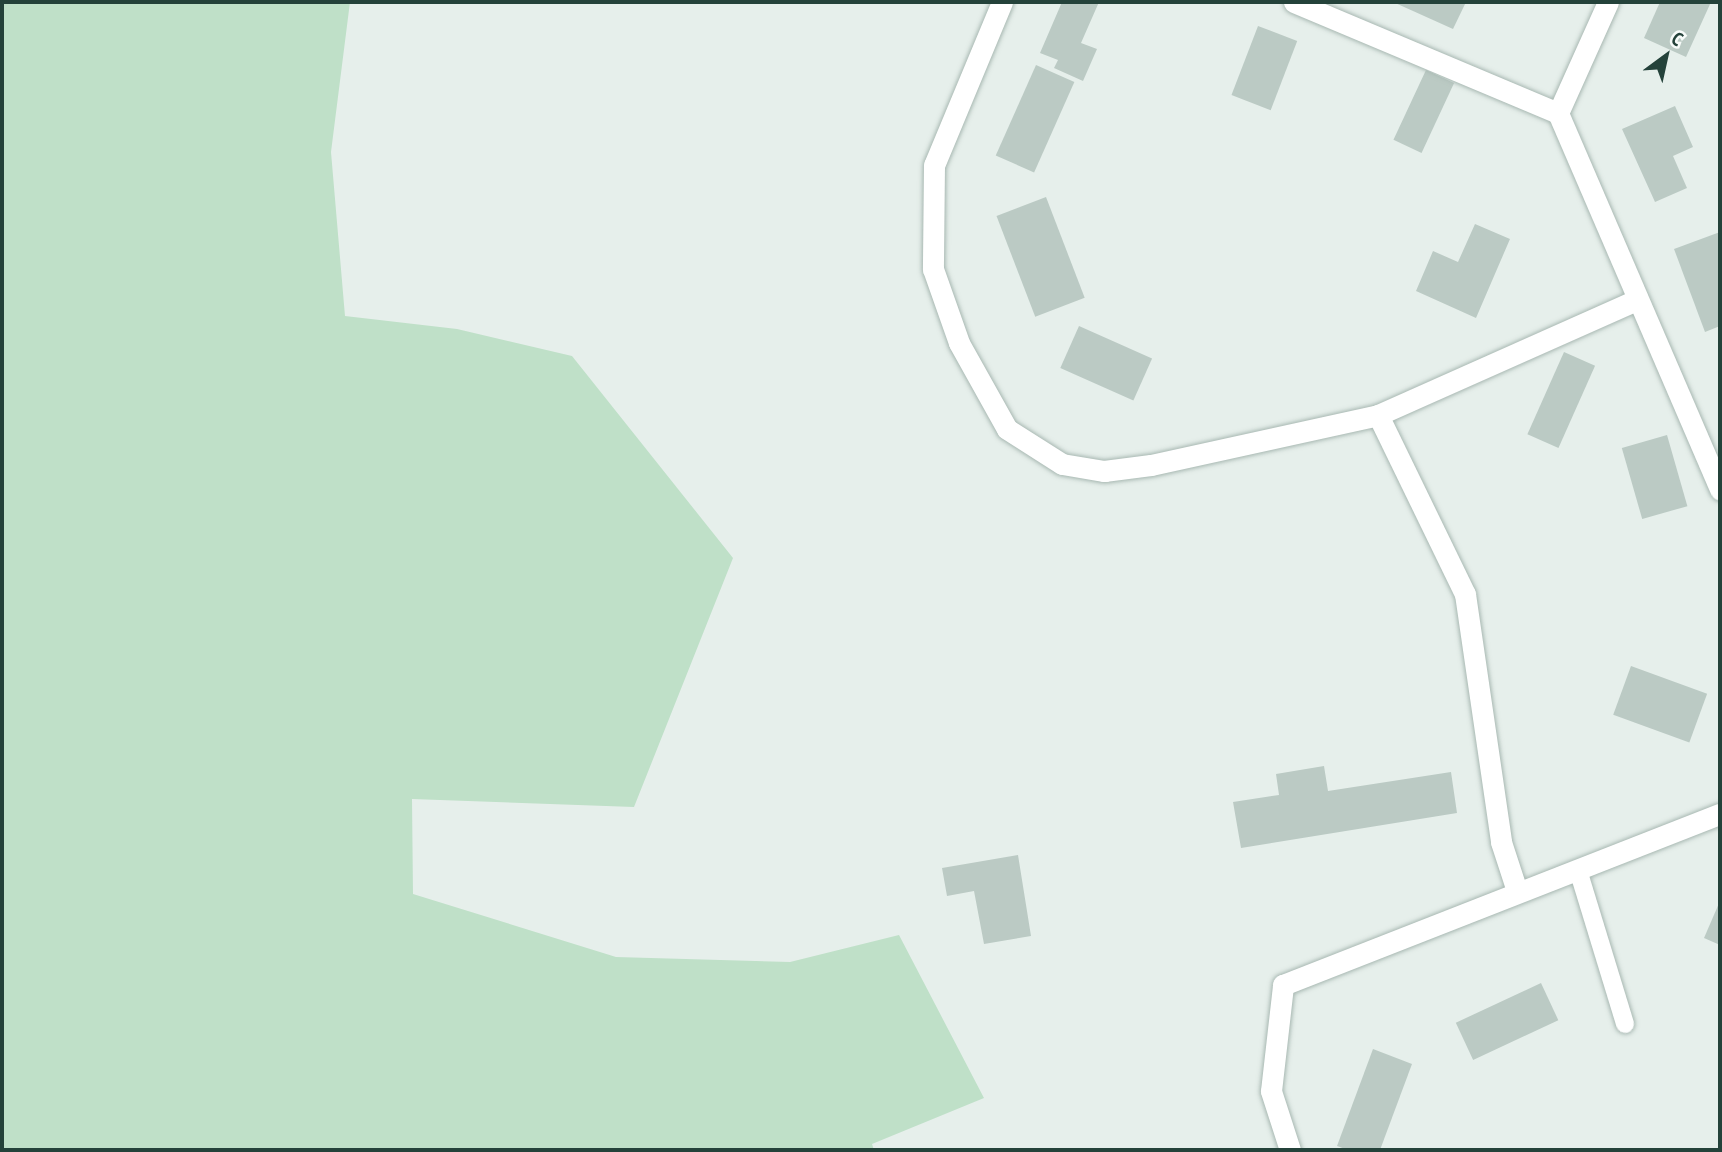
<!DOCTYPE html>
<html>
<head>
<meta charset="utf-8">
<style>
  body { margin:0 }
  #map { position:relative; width:1722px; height:1152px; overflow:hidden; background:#e6efeb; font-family:"PT Sans Narrow",sans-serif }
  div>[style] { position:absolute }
  .green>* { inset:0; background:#bfe0c8 }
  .building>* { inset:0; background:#bbcac4; transform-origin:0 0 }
  .roads { filter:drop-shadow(0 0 2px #a8b8b2) drop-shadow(0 0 2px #a8b8b2) }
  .lane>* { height:18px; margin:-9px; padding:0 9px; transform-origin:9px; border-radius:9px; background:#fff }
  .street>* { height:21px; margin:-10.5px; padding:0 10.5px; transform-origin:10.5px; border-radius:10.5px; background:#fff }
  span { translate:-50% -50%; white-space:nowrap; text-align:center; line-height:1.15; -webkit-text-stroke:7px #f7fbf9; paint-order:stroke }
  .frame { position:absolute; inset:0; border:4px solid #24423a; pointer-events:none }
  .north { position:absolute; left:1631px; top:21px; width:70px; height:70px; -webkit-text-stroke:5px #f7fbf9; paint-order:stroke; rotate:33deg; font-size:19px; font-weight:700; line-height:28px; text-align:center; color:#24423a }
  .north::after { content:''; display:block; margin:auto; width:24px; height:32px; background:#24423a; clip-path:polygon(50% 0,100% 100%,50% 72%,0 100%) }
</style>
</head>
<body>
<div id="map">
  <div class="green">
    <div style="clip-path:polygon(2px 2px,350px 2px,331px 152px,345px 316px,457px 329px,572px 356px,733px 558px,634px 807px,412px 799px,413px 894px,616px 957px,790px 962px,899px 935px,984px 1098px,872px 1144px,874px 1150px,2px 1150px)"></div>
  </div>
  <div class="building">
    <div style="clip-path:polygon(1062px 2px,1099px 2px,1081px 43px,1097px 49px,1083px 81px,1054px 68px,1058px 60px,1040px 53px)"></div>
    <div style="clip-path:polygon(1393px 2px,1466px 2px,1453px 29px)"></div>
    <div style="clip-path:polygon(1660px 2px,1711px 2px,1686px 57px,1644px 38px)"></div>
    <div style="left:1258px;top:26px;width:42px;height:74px;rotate:21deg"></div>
    <div style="left:1036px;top:65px;width:42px;height:99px;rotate:24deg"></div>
    <div style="left:1426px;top:70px;width:31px;height:77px;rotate:25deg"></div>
    <div style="clip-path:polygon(1675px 106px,1693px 147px,1673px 156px,1687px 188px,1655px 202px,1622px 129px)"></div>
    <div style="left:1046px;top:197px;width:108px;height:53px;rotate:69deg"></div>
    <div style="clip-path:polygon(1475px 224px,1510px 239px,1476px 318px,1416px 291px,1433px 251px,1458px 262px)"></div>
    <div style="clip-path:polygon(1720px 232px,1720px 326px,1705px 332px,1674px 249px)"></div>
    <div style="left:1079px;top:326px;width:80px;height:46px;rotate:24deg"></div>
    <div style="left:1564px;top:352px;width:34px;height:90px;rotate:24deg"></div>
    <div style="left:1667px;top:435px;width:74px;height:47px;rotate:74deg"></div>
    <div style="left:1631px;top:666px;width:81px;height:52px;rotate:20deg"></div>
    <div style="clip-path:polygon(1324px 766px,1328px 791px,1451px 772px,1457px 813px,1241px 848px,1233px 802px,1279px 795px,1276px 774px)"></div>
    <div style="clip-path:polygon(1018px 855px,1031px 936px,984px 944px,974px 891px,947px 896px,942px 868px)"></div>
    <div style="clip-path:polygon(1720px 901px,1720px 945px,1704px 938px)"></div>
    <div style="left:1541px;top:983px;width:41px;height:94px;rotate:65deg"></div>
    <div style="clip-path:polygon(1373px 1049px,1412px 1064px,1380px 1150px,1348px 1150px,1337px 1146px)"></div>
  </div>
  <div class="roads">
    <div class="lane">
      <div style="left:1578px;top:870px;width:161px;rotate:73deg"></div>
    </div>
    <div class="street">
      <div style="left:1002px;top:2px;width:177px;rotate:112.6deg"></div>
      <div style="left:934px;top:165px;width:104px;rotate:90.6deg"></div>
      <div style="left:933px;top:269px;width:78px;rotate:70.6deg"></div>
      <div style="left:959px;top:343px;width:98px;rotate:60.8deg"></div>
      <div style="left:1007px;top:429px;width:65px;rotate:32.5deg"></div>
      <div style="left:1062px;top:464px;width:43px;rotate:9.5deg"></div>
      <div style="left:1104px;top:471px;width:47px;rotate:-7.3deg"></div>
      <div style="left:1151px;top:465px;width:232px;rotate:-12.4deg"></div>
      <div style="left:1378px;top:415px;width:280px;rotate:-24deg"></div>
      <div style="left:1294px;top:2px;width:286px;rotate:22.8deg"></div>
      <div style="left:1608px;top:2px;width:122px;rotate:114.2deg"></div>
      <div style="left:1558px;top:113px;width:410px;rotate:66.7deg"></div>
      <div style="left:1378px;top:415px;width:199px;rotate:64.1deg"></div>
      <div style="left:1465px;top:594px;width:251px;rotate:81.7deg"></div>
      <div style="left:1501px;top:842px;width:52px;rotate:71.9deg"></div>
      <div style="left:1290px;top:1150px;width:62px;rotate:-107.9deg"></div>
      <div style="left:1271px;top:1091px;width:107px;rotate:-83.5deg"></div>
      <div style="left:1283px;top:985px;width:469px;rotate:-21.4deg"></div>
    </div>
  </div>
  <div class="frame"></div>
  <div class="north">С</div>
</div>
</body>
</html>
